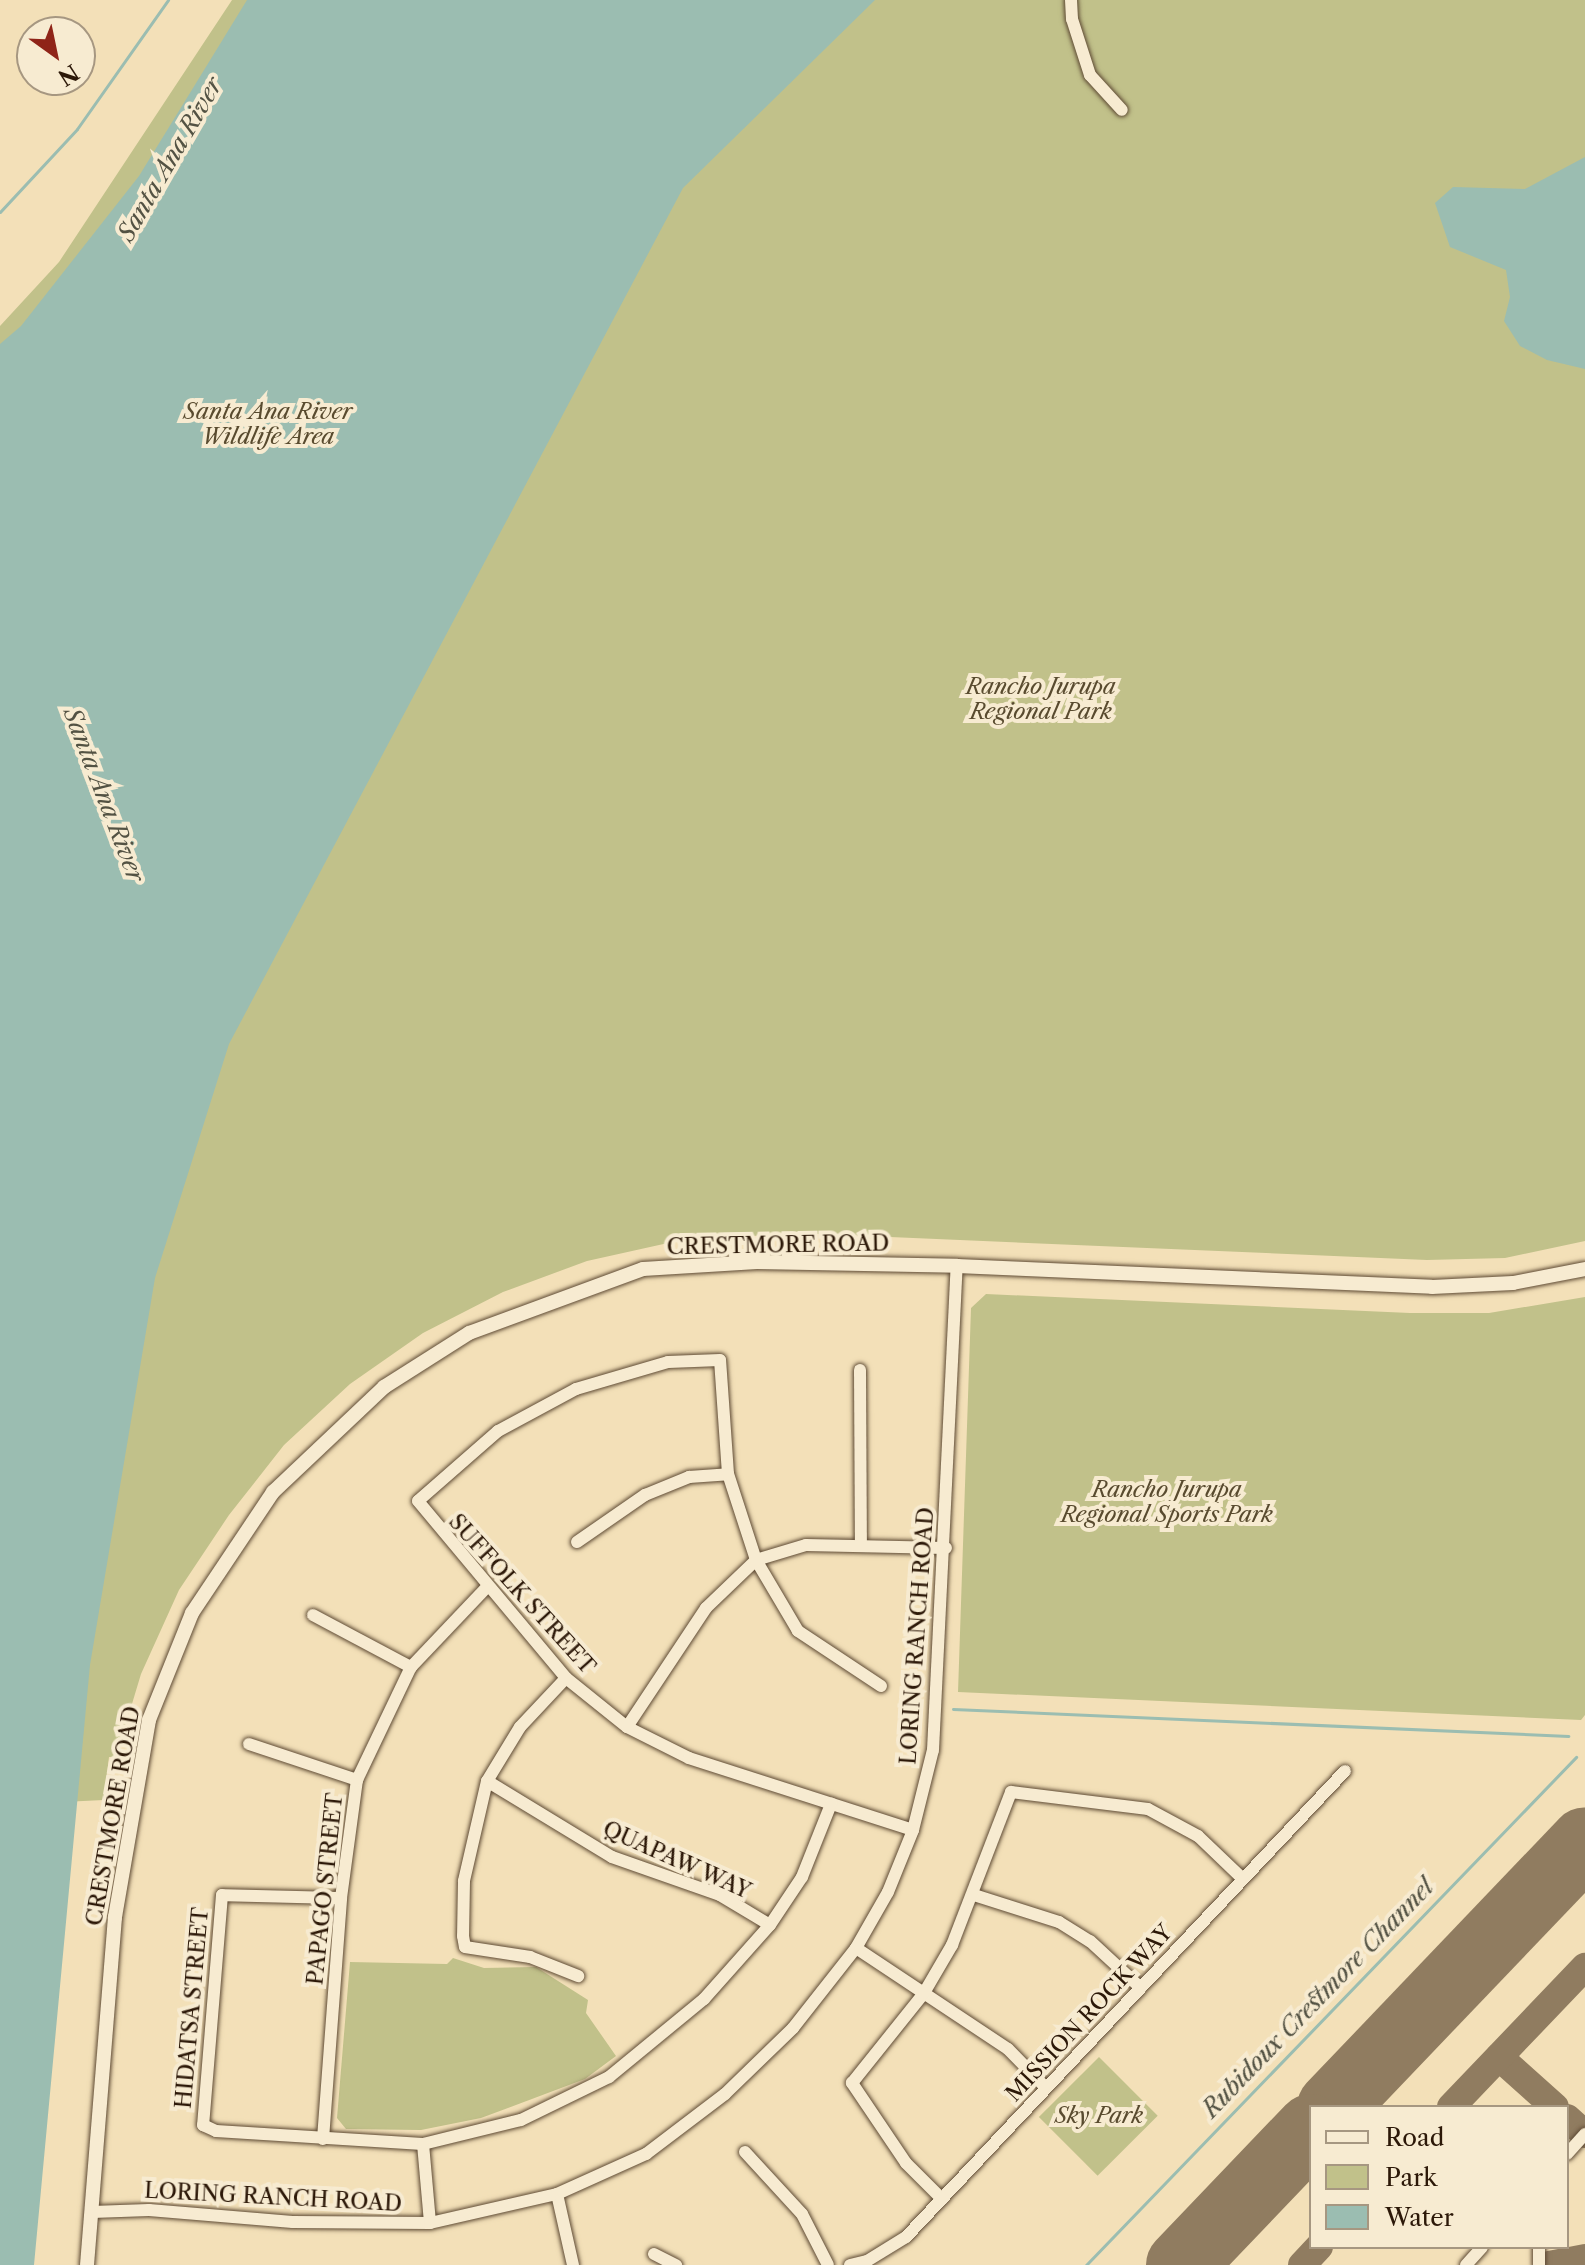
<!DOCTYPE html>
<html>
<head>
<meta charset="utf-8">
<style>
  body { margin:0 }
  #map { position:relative; width:1585px; height:2265px; overflow:hidden; background:#f3e0b8; font-family:"Libre Caslon Text",serif }
  div>[style] { position:absolute }
  .green>* { inset:0; background:#c1c18a; transform-origin:0 0 }
  .water>* { inset:0; background:#9bbdb1 }
  .stream>* { height:3px; margin:-1.5px; padding:0 1.5px; transform-origin:1.5px; border-radius:1.5px; background:#9bbdb1 }
  .taxiway>* { height:28px; margin:-14px; padding:0 14px; transform-origin:14px; border-radius:14px; background:#907c60 }
  .runway>* { height:70px; margin:-35px; padding:0 35px; transform-origin:35px; border-radius:35px; background:#907c60 }
  .roads { filter:drop-shadow(0 0 2px #5e4a34) drop-shadow(0 0 2px #5e4a34) }
  .minor>* { height:12px; margin:-6px; padding:0 6px; transform-origin:6px; border-radius:6px; background:#f7ebd1 }
  .tertiary>* { height:14px; margin:-7px; padding:0 7px; transform-origin:7px; border-radius:7px; background:#f7ebd1 }
  span { translate:-50% -50%; white-space:nowrap; text-align:center; line-height:1.15; -webkit-text-stroke:8px #f7ebd1; paint-order:stroke }
  .park-label { font-size:22px; color:#594b2f; font-style:italic }
  .street-label { font-size:22px; color:#2c1808 }
  .water-label { font-size:24px; color:#535243; font-style:italic }
  .legend { position:absolute; left:1309px; top:2105px; width:260px; height:144px; box-sizing:border-box; background:#f7ebd1; border:2px solid #a69781; margin:0; padding:10px 14px; list-style:none; font-size:24px; color:#2c1808 }
  .legend li { display:flex; align-items:center; gap:16px; height:40px }
  .legend b { width:40px; border:2px solid #a69781 }
  .north { position:absolute; left:16px; top:16px; width:80px; height:80px; box-sizing:border-box; background:#f7ebd1; border:2px solid #a69781; border-radius:50%; rotate:147deg; font-size:22px; font-weight:700; line-height:32px; text-align:center; color:#2c1808 }
  .north::after { content:''; display:block; margin:auto; width:28px; height:36px; background:#8f2418; clip-path:polygon(50% 0,100% 100%,50% 72%,0 100%) }
</style>
</head>
<body>
<div id="map">
  <div class="green">
    <div style="clip-path:polygon(232px 0,1585px 0,1585px 1241px,1505px 1258px,1427px 1260px,797px 1233px,677px 1241px,587px 1261px,503px 1292px,423px 1333px,350px 1384px,284px 1445px,229px 1515px,179px 1590px,141px 1674px,116px 1757px,109px 1757px,104px 1800px,0 1805px,0 326px,59px 262px)"></div>
    <div style="clip-path:polygon(986px 1294px,1410px 1313px,1489px 1313px,1585px 1297px,1585px 1715px,1581px 1720px,958px 1692px,971px 1308px)"></div>
    <div style="clip-path:polygon(453px 1958px,484px 1968px,536px 1967px,588px 2000px,586px 2013px,616px 2056px,585px 2079px,481px 2118px,421px 2130px,346px 2129px,337px 2118px,350px 1962px,447px 1964px)"></div>
    <div style="left:1099px;top:2057px;width:83px;height:85px;rotate:45deg"></div>
  </div>
  <div class="water">
    <div style="clip-path:polygon(247px 0,875px 0,683px 188px,229px 1044px,155px 1278px,90px 1665px,34px 2265px,0 2265px,0 344px,21px 326px,139px 176px)"></div>
    <div style="clip-path:polygon(1585px 157px,1585px 369px,1547px 360px,1520px 346px,1504px 321px,1510px 297px,1506px 270px,1450px 247px,1435px 203px,1453px 187px,1525px 189px)"></div>
  </div>
  <div class="stream">
    <div style="left:0;top:212px;width:113px;rotate:-47.1deg"></div>
    <div style="left:77px;top:129px;width:158px;rotate:-54.8deg"></div>
    <div style="left:953px;top:1709px;width:616px;rotate:2.51deg"></div>
    <div style="left:1086px;top:2265px;width:706px;rotate:-46.03deg"></div>
  </div>
  <div class="taxiway">
    <div style="left:1499px;top:2057px;width:75px;rotate:41.8deg"></div>
    <div style="left:1451px;top:2107px;width:194px;rotate:-46.3deg"></div>
    <div style="left:1567px;top:2118px;width:24px;rotate:42deg"></div>
    <div style="left:1302px;top:2265px;width:25px;rotate:-47deg"></div>
    <div style="left:1549px;top:2265px;width:37px;rotate:-11deg"></div>
  </div>
  <div class="runway">
    <div style="left:1332px;top:2107px;width:366px;rotate:-46.3deg"></div>
    <div style="left:1181px;top:2265px;width:188px;rotate:-46.3deg"></div>
  </div>
  <div class="roads">
    <div class="minor">
      <div style="left:1071px;top:0;width:19px;rotate:87deg"></div>
      <div style="left:1072px;top:19px;width:59px;rotate:72.2deg"></div>
      <div style="left:1090px;top:75px;width:47px;rotate:47.6deg"></div>
      <div style="left:860px;top:1370px;width:174px;rotate:89.7deg"></div>
      <div style="left:577px;top:1542px;width:83px;rotate:-34.7deg"></div>
      <div style="left:645px;top:1495px;width:48px;rotate:-22.2deg"></div>
      <div style="left:689px;top:1477px;width:39px;rotate:-4deg"></div>
      <div style="left:313px;top:1615px;width:111px;rotate:28deg"></div>
      <div style="left:566px;top:1678px;width:67px;rotate:133.2deg"></div>
      <div style="left:520px;top:1727px;width:63px;rotate:121.4deg"></div>
      <div style="left:487px;top:1781px;width:103px;rotate:103deg"></div>
      <div style="left:464px;top:1881px;width:55px;rotate:91deg"></div>
      <div style="left:463px;top:1936px;width:11px;rotate:80deg"></div>
      <div style="left:465px;top:1947px;width:66px;rotate:8.7deg"></div>
      <div style="left:530px;top:1957px;width:52px;rotate:21.6deg"></div>
      <div style="left:881px;top:1686px;width:100px;rotate:-146.5deg"></div>
      <div style="left:798px;top:1631px;width:82px;rotate:-120.6deg"></div>
      <div style="left:756px;top:1560px;width:90px;rotate:-108deg"></div>
      <div style="left:728px;top:1474px;width:114px;rotate:-94deg"></div>
      <div style="left:720px;top:1360px;width:52px;rotate:177.8deg"></div>
      <div style="left:668px;top:1362px;width:96px;rotate:163.6deg"></div>
      <div style="left:576px;top:1389px;width:89px;rotate:151.7deg"></div>
      <div style="left:498px;top:1431px;width:106px;rotate:138.8deg"></div>
      <div style="left:418px;top:1501px;width:231px;rotate:50.1deg"></div>
      <div style="left:566px;top:1678px;width:78px;rotate:38.8deg"></div>
      <div style="left:627px;top:1727px;width:69px;rotate:26.6deg"></div>
      <div style="left:689px;top:1758px;width:235px;rotate:17.8deg"></div>
      <div style="left:627px;top:1727px;width:143px;rotate:-56.4deg"></div>
      <div style="left:706px;top:1608px;width:69px;rotate:-43.8deg"></div>
      <div style="left:756px;top:1560px;width:52px;rotate:-16.7deg"></div>
      <div style="left:806px;top:1545px;width:140px;rotate:1.2deg"></div>
      <div style="left:249px;top:1744px;width:114px;rotate:18.4deg"></div>
      <div style="left:487px;top:1781px;width:146px;rotate:31.3deg"></div>
      <div style="left:612px;top:1857px;width:114px;rotate:19.4deg"></div>
      <div style="left:720px;top:1895px;width:58px;rotate:31deg"></div>
      <div style="left:974px;top:1895px;width:89px;rotate:17.6deg"></div>
      <div style="left:1059px;top:1922px;width:36px;rotate:32deg"></div>
      <div style="left:1090px;top:1941px;width:69px;rotate:42.7deg"></div>
      <div style="left:341px;top:1898px;width:119px;rotate:-178.6deg"></div>
      <div style="left:222px;top:1895px;width:231px;rotate:94.7deg"></div>
      <div style="left:203px;top:2125px;width:14px;rotate:25deg"></div>
      <div style="left:216px;top:2131px;width:207px;rotate:3.6deg"></div>
      <div style="left:423px;top:2144px;width:101px;rotate:-13.8deg"></div>
      <div style="left:521px;top:2120px;width:98px;rotate:-26deg"></div>
      <div style="left:609px;top:2077px;width:123px;rotate:-39.4deg"></div>
      <div style="left:704px;top:1999px;width:99px;rotate:-48.3deg"></div>
      <div style="left:770px;top:1925px;width:58px;rotate:-56.3deg"></div>
      <div style="left:802px;top:1877px;width:79px;rotate:-68.3deg"></div>
      <div style="left:856px;top:1948px;width:182px;rotate:33.6deg"></div>
      <div style="left:1008px;top:2049px;width:54px;rotate:45.7deg"></div>
      <div style="left:323px;top:2139px;width:242px;rotate:-85.7deg"></div>
      <div style="left:341px;top:1898px;width:119px;rotate:-82.3deg"></div>
      <div style="left:357px;top:1780px;width:125px;rotate:-64.5deg"></div>
      <div style="left:411px;top:1667px;width:109px;rotate:-46.5deg"></div>
      <div style="left:423px;top:2144px;width:79px;rotate:84.9deg"></div>
      <div style="left:745px;top:2152px;width:84px;rotate:47.4deg"></div>
      <div style="left:802px;top:2214px;width:57px;rotate:63deg"></div>
      <div style="left:1567px;top:2154px;width:27px;rotate:-48deg"></div>
      <div style="left:557px;top:2194px;width:73px;rotate:77.3deg"></div>
      <div style="left:942px;top:2199px;width:51px;rotate:-135deg"></div>
      <div style="left:906px;top:2163px;width:97px;rotate:-124deg"></div>
      <div style="left:852px;top:2083px;width:115px;rotate:-51.3deg"></div>
      <div style="left:924px;top:1993px;width:56px;rotate:-59.7deg"></div>
      <div style="left:952px;top:1945px;width:164px;rotate:-68.9deg"></div>
      <div style="left:1011px;top:1792px;width:138px;rotate:7.1deg"></div>
      <div style="left:1148px;top:1809px;width:57px;rotate:28.4deg"></div>
      <div style="left:1198px;top:1836px;width:62px;rotate:43.7deg"></div>
      <div style="left:92px;top:2212px;width:57px;rotate:-2deg"></div>
      <div style="left:149px;top:2210px;width:144px;rotate:4.8deg"></div>
      <div style="left:293px;top:2222px;width:137px;rotate:0.4deg"></div>
      <div style="left:430px;top:2223px;width:130px;rotate:-12.9deg"></div>
      <div style="left:557px;top:2194px;width:98px;rotate:-24.2deg"></div>
      <div style="left:646px;top:2154px;width:99px;rotate:-37.2deg"></div>
      <div style="left:725px;top:2094px;width:95px;rotate:-44.1deg"></div>
      <div style="left:793px;top:2028px;width:102px;rotate:-51.8deg"></div>
      <div style="left:856px;top:1948px;width:64px;rotate:-60.3deg"></div>
      <div style="left:888px;top:1892px;width:67px;rotate:-68deg"></div>
      <div style="left:913px;top:1830px;width:82px;rotate:-76deg"></div>
      <div style="left:933px;top:1750px;width:485px;rotate:-87.2deg"></div>
      <div style="left:654px;top:2254px;width:25px;rotate:27deg"></div>
      <div style="left:850px;top:2265px;width:17px;rotate:-13deg"></div>
      <div style="left:867px;top:2261px;width:46px;rotate:-31.6deg"></div>
      <div style="left:906px;top:2237px;width:640px;rotate:-46.71deg"></div>
      <div style="left:1466px;top:2265px;width:24px;rotate:-48deg"></div>
      <div style="left:1539px;top:2265px;width:18px;rotate:-90deg"></div>
    </div>
    <div class="tertiary">
      <div style="left:87px;top:2265px;width:349px;rotate:-85.4deg"></div>
      <div style="left:115px;top:1917px;width:200px;rotate:-80.2deg"></div>
      <div style="left:149px;top:1720px;width:115px;rotate:-68.1deg"></div>
      <div style="left:192px;top:1613px;width:146px;rotate:-56.2deg"></div>
      <div style="left:273px;top:1492px;width:153px;rotate:-43.4deg"></div>
      <div style="left:384px;top:1387px;width:101px;rotate:-32.4deg"></div>
      <div style="left:469px;top:1333px;width:185px;rotate:-20.2deg"></div>
      <div style="left:643px;top:1269px;width:114px;rotate:-3.5deg"></div>
      <div style="left:757px;top:1262px;width:200px;rotate:1.1deg"></div>
      <div style="left:957px;top:1266px;width:475px;rotate:2.5deg"></div>
      <div style="left:1432px;top:1287px;width:81px;rotate:-2.8deg"></div>
      <div style="left:1513px;top:1283px;width:73px;rotate:-11deg"></div>
    </div>
  </div>
  <div class="park-label">
    <span style="left:268px;top:424px">Santa Ana River<br>Wildlife Area</span>
    <span style="left:1041px;top:699px">Rancho Jurupa<br>Regional Park</span>
    <span style="left:1167px;top:1502px">Rancho Jurupa<br>Regional Sports Park</span>
    <span style="left:1099px;top:2116px">Sky Park</span>
  </div>
  <div class="street-label">
    <span style="left:778px;top:1245px;rotate:-1deg">CRESTMORE ROAD</span>
    <span style="left:522px;top:1594px;rotate:48deg">SUFFOLK STREET</span>
    <span style="left:917px;top:1636px;rotate:-86deg">LORING RANCH ROAD</span>
    <span style="left:113px;top:1816px;rotate:-80deg">CRESTMORE ROAD</span>
    <span style="left:677px;top:1860px;rotate:24deg">QUAPAW WAY</span>
    <span style="left:325px;top:1889px;rotate:-84deg">PAPAGO STREET</span>
    <span style="left:192px;top:2008px;rotate:-85deg">HIDATSA STREET</span>
    <span style="left:1089px;top:2013px;rotate:-47deg">MISSION ROCK WAY</span>
    <span style="left:273px;top:2197px;rotate:3deg">LORING RANCH ROAD</span>
  </div>
  <div class="water-label">
    <span style="left:170px;top:159px;rotate:-60deg">Santa Ana River</span>
    <span style="left:104px;top:795px;rotate:69deg">Santa Ana River</span>
    <span style="left:1318px;top:1998px;rotate:-46deg">Rubidoux Crestmore Channel</span>
  </div>
  <ul class="legend">
  <li><b style="height:10px;background:#f7ebd1"></b>Road</li>
  <li><b style="height:22px;background:#c1c18a"></b>Park</li>
  <li><b style="height:22px;background:#9bbdb1"></b>Water</li>
  </ul>
  <div class="north">N</div>
</div>
</body>
</html>
